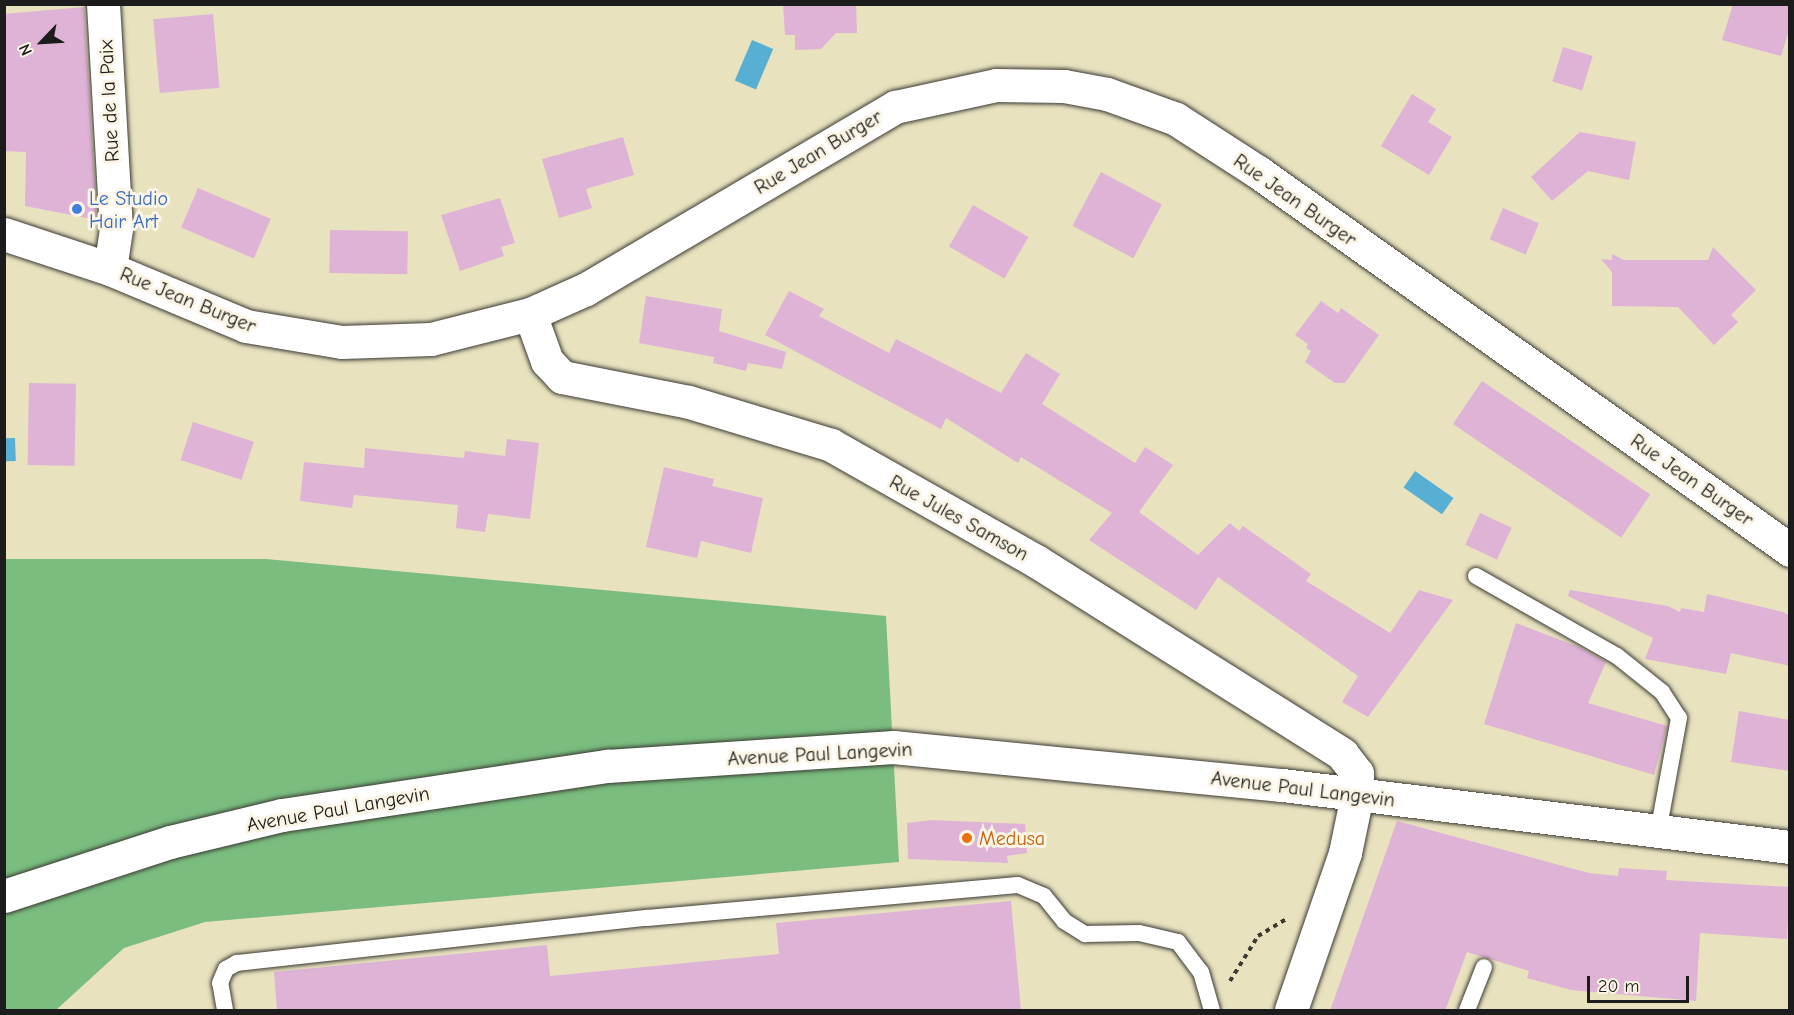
<!DOCTYPE html>
<html>
<head>
<meta charset="utf-8">
<style>
  body { margin:0 }
  #map { position:relative; width:1794px; height:1015px; overflow:hidden; background:#e8e2bf; font-family:"Comic Neue",sans-serif }
  div>[style] { position:absolute }
  .forest>* { inset:0; background:#7abd7f }
  .water>* { inset:0; background:#57b0d4; transform-origin:0 0 }
  .building>* { inset:0; background:#dfb3d6; transform-origin:0 0 }
  .path>* { height:4px; margin-top:-2px; transform-origin:0; background:repeating-linear-gradient(90deg,#3b3a34 0 4.5px,transparent 0 9px) }
  .roads { filter:drop-shadow(0 0 2px #3b3a34) drop-shadow(0 0 2px #3b3a34) }
  .service>* { height:16px; margin:-8px; padding:0 8px; transform-origin:8px; border-radius:8px; background:#fff }
  .minor>* { height:33px; margin:-16.5px; padding:0 16.5px; transform-origin:16.5px; border-radius:16.5px; background:#fff }
  .secondary>* { height:33px; margin:-16.5px; padding:0 16.5px; transform-origin:16.5px; border-radius:16.5px; background:#fff }
  .dots>* { width:16px; height:16px; translate:-50% -50%; box-sizing:border-box; border:3px solid #fcf5e5; border-radius:50% }
  span { translate:-50% -50%; white-space:nowrap; text-align:center; line-height:1.15; -webkit-text-stroke:6px #fcf5e5; paint-order:stroke }
  .street-label { font-size:20px; color:#1c1c1c }
  .shop-label { font-size:20px; color:#366cbe }
  .left { translate:0 -50%; text-align:left }
  .food-label { font-size:20px; color:#c56008 }
  .frame { position:absolute; inset:0; border:6px solid #1c1c1c; pointer-events:none }
  .north { position:absolute; left:12px; top:12px; width:60px; height:60px; -webkit-text-stroke:4px #fcf5e5; paint-order:stroke; rotate:245deg; font-size:16px; font-weight:700; line-height:24px; text-align:center; color:#1c1c1c }
  .north::after { content:''; display:block; margin:auto; width:21px; height:27px; background:#1c1c1c; clip-path:polygon(50% 0,100% 100%,50% 72%,0 100%) }
  .scale { position:absolute; left:1587px; top:976px; width:102px; height:27px; box-sizing:border-box; border:3px solid #1c1c1c; border-top:0; padding-left:8px; font-size:18px; line-height:21px; white-space:nowrap; color:#1c1c1c; -webkit-text-stroke:4px #fcf5e5; paint-order:stroke }
</style>
</head>
<body>
<div id="map">
  <div class="forest">
    <div style="clip-path:polygon(5px 559px,266px 559px,886px 616px,899px 862px,205px 922px,124px 948px,56px 1010px,5px 1010px)"></div>
  </div>
  <div class="water">
    <div style="left:752px;top:40px;width:23px;height:44px;rotate:23deg"></div>
    <div style="left:15px;top:438px;width:23px;height:10px;rotate:88deg"></div>
    <div style="left:1415px;top:471px;width:47px;height:20px;rotate:35deg"></div>
  </div>
  <div class="building">
    <div style="clip-path:polygon(783px 4px,856px 4px,857px 33px,836px 33px,821px 49px,795px 50px,795px 35px,785px 35px)"></div>
    <div style="clip-path:polygon(1733px 4px,1790px 4px,1790px 27px,1781px 56px,1722px 40px)"></div>
    <div style="clip-path:polygon(84px 7px,97px 220px,25px 206px,26px 152px,4px 151px,4px 14px)"></div>
    <div style="left:213px;top:14px;width:74px;height:60px;rotate:85deg"></div>
    <div style="left:1563px;top:47px;width:31px;height:36px;rotate:17deg"></div>
    <div style="clip-path:polygon(1412px 94px,1436px 109px,1428px 122px,1452px 137px,1429px 175px,1381px 146px)"></div>
    <div style="clip-path:polygon(1580px 132px,1636px 142px,1629px 180px,1588px 171px,1552px 201px,1531px 177px)"></div>
    <div style="clip-path:polygon(623px 137px,634px 175px,586px 189px,592px 208px,559px 218px,542px 159px)"></div>
    <div style="left:1101px;top:172px;width:69px;height:61px;rotate:28deg"></div>
    <div style="left:198px;top:188px;width:79px;height:43px;rotate:23deg"></div>
    <div style="clip-path:polygon(500px 198px,515px 243px,501px 247px,504px 256px,460px 271px,441px 215px)"></div>
    <div style="left:973px;top:205px;width:64px;height:48px;rotate:30deg"></div>
    <div style="left:1503px;top:208px;width:39px;height:34px;rotate:23deg"></div>
    <div style="left:330px;top:230px;width:78px;height:43px;rotate:1deg"></div>
    <div style="clip-path:polygon(1713px 247px,1756px 290px,1731px 315px,1738px 322px,1714px 345px,1678px 307px,1612px 306px,1612px 272px,1601px 259px,1612px 260px,1612px 254px,1624px 260px,1708px 260px)"></div>
    <div style="clip-path:polygon(789px 291px,824px 309px,819px 316px,889px 353px,896px 339px,1001px 393px,1026px 353px,1060px 374px,1042px 404px,1135px 463px,1145px 447px,1173px 465px,1139px 512px,1198px 555px,1230px 523px,1239px 531px,1243px 526px,1311px 574px,1306px 581px,1390px 633px,1419px 590px,1453px 600px,1368px 717px,1342px 702px,1358px 676px,1218px 577px,1196px 610px,1089px 540px,1112px 513px,1021px 457px,1018px 463px,946px 418px,941px 429px,765px 335px)"></div>
    <div style="clip-path:polygon(646px 296px,722px 309px,719px 331px,786px 352px,782px 369px,748px 363px,746px 371px,713px 363px,714px 357px,639px 343px)"></div>
    <div style="clip-path:polygon(1321px 301px,1338px 313px,1341px 308px,1379px 335px,1345px 383px,1335px 383px,1305px 362px,1311px 351px,1306px 348px,1308px 344px,1295px 335px)"></div>
    <div style="left:1482px;top:381px;width:203px;height:52px;rotate:34deg"></div>
    <div style="left:29px;top:383px;width:47px;height:82px;rotate:1deg"></div>
    <div style="left:193px;top:422px;width:64px;height:40px;rotate:18deg"></div>
    <div style="clip-path:polygon(507px 439px,539px 443px,530px 519px,488px 514px,485px 532px,456px 528px,458px 505px,354px 495px,352px 508px,300px 501px,304px 462px,364px 468px,365px 448px,464px 458px,465px 451px,505px 456px)"></div>
    <div style="clip-path:polygon(664px 467px,714px 479px,712px 486px,763px 498px,751px 553px,701px 541px,697px 558px,646px 547px)"></div>
    <div style="left:1480px;top:513px;width:35px;height:35px;rotate:25deg"></div>
    <div style="clip-path:polygon(1570px 590px,1668px 606px,1680px 612px,1681px 608px,1704px 612px,1707px 594px,1783px 612px,1790px 616px,1790px 666px,1731px 653px,1726px 674px,1645px 659px,1653px 638px,1568px 596px)"></div>
    <div style="clip-path:polygon(1516px 623px,1581px 648px,1606px 662px,1588px 703px,1667px 726px,1654px 775px,1484px 724px)"></div>
    <div style="clip-path:polygon(1739px 711px,1790px 720px,1790px 771px,1731px 762px)"></div>
    <div style="clip-path:polygon(932px 820px,1025px 824px,1027px 853px,1007px 856px,1008px 863px,908px 859px,907px 823px)"></div>
    <div style="clip-path:polygon(1397px 821px,1589px 873px,1618px 876px,1619px 868px,1667px 871px,1666px 880px,1790px 887px,1787px 939px,1700px 933px,1696px 1001px,1571px 990px,1527px 978px,1529px 971px,1467px 952px,1445px 1011px,1330px 1011px)"></div>
    <div style="clip-path:polygon(1011px 901px,1021px 1011px,277px 1011px,274px 972px,547px 945px,550px 976px,779px 954px,776px 923px)"></div>
  </div>
  <div class="path">
    <div style="left:1230px;top:981px;width:53px;rotate:-58.1deg"></div>
    <div style="left:1258px;top:936px;width:33px;rotate:-31deg"></div>
  </div>
  <div class="roads">
    <div class="service">
      <div style="left:1476px;top:576px;width:162px;rotate:29.6deg"></div>
      <div style="left:1617px;top:656px;width:58px;rotate:38.7deg"></div>
      <div style="left:1662px;top:692px;width:31px;rotate:57deg"></div>
      <div style="left:1679px;top:718px;width:116px;rotate:100.4deg"></div>
      <div style="left:225px;top:1010px;width:27px;rotate:-100deg"></div>
      <div style="left:220px;top:983px;width:15px;rotate:-67deg"></div>
      <div style="left:226px;top:969px;width:13px;rotate:-29deg"></div>
      <div style="left:237px;top:963px;width:412px;rotate:-6.3deg"></div>
      <div style="left:647px;top:918px;width:372px;rotate:-5.1deg"></div>
      <div style="left:1018px;top:885px;width:28px;rotate:23deg"></div>
      <div style="left:1044px;top:896px;width:32px;rotate:51deg"></div>
      <div style="left:1064px;top:921px;width:25px;rotate:32deg"></div>
      <div style="left:1085px;top:934px;width:54px;rotate:-1.1deg"></div>
      <div style="left:1139px;top:933px;width:40px;rotate:13deg"></div>
      <div style="left:1178px;top:942px;width:38px;rotate:53deg"></div>
      <div style="left:1201px;top:972px;width:40px;rotate:74deg"></div>
      <div style="left:1467px;top:1010px;width:46px;rotate:-68.4deg"></div>
    </div>
    <div class="minor">
      <div style="left:103px;top:4px;width:225px;rotate:86.7deg"></div>
      <div style="left:116px;top:229px;width:40px;rotate:98.5deg"></div>
      <div style="left:530px;top:314px;width:50px;rotate:70.1deg"></div>
      <div style="left:547px;top:361px;width:22px;rotate:47deg"></div>
      <div style="left:562px;top:377px;width:129px;rotate:11.1deg"></div>
      <div style="left:689px;top:402px;width:148px;rotate:16.8deg"></div>
      <div style="left:831px;top:445px;width:236px;rotate:29.5deg"></div>
      <div style="left:1036px;top:561px;width:362px;rotate:32.2deg"></div>
      <div style="left:1342px;top:754px;width:24px;rotate:52deg"></div>
      <div style="left:1357px;top:773px;width:22px;rotate:90deg"></div>
      <div style="left:1357px;top:795px;width:59px;rotate:101.7deg"></div>
      <div style="left:1345px;top:853px;width:166px;rotate:109deg"></div>
    </div>
    <div class="secondary">
      <div style="left:4px;top:234px;width:112px;rotate:18.3deg"></div>
      <div style="left:110px;top:269px;width:147px;rotate:22.7deg"></div>
      <div style="left:246px;top:326px;width:97px;rotate:9.5deg"></div>
      <div style="left:342px;top:342px;width:89px;rotate:-1.9deg"></div>
      <div style="left:431px;top:339px;width:102px;rotate:-14.2deg"></div>
      <div style="left:530px;top:314px;width:61px;rotate:-24.1deg"></div>
      <div style="left:586px;top:289px;width:359px;rotate:-30.5deg"></div>
      <div style="left:895px;top:107px;width:103px;rotate:-12.3deg"></div>
      <div style="left:996px;top:85px;width:68px;rotate:0.8deg"></div>
      <div style="left:1064px;top:86px;width:44px;rotate:10.5deg"></div>
      <div style="left:1107px;top:94px;width:73px;rotate:19.9deg"></div>
      <div style="left:1176px;top:119px;width:98px;rotate:32.9deg"></div>
      <div style="left:1258px;top:172px;width:653px;rotate:35.39deg"></div>
      <div style="left:4px;top:896px;width:175px;rotate:-18deg"></div>
      <div style="left:170px;top:842px;width:115px;rotate:-13.6deg"></div>
      <div style="left:282px;top:815px;width:329px;rotate:-8.6deg"></div>
      <div style="left:607px;top:766px;width:287px;rotate:-3.8deg"></div>
      <div style="left:893px;top:747px;width:391px;rotate:5.6deg"></div>
      <div style="left:1282px;top:785px;width:512px;rotate:6.96deg"></div>
    </div>
  </div>
  <div class="dots">
    <div style="left:77px;top:209px;background:#3f7fe0"></div>
    <div style="left:967px;top:838px;background:#e8710a"></div>
  </div>
  <div class="street-label">
    <span style="left:109px;top:101px;rotate:-93deg">Rue de la Paix</span>
    <span style="left:818px;top:152px;rotate:-31deg">Rue Jean Burger</span>
    <span style="left:1295px;top:200px;rotate:35deg">Rue Jean Burger</span>
    <span style="left:188px;top:300px;rotate:22deg">Rue Jean Burger</span>
    <span style="left:1692px;top:480px;rotate:35deg">Rue Jean Burger</span>
    <span style="left:959px;top:518px;rotate:29deg">Rue Jules Samson</span>
    <span style="left:820px;top:754px;rotate:-3deg">Avenue Paul Langevin</span>
    <span style="left:1303px;top:789px;rotate:7deg">Avenue Paul Langevin</span>
    <span style="left:338px;top:809px;rotate:-10deg">Avenue Paul Langevin</span>
  </div>
  <div class="shop-label">
    <span class="left" style="left:89px;top:210px">Le Studio<br>Hair Art</span>
  </div>
  <div class="food-label">
    <span class="left" style="left:979px;top:838px">Medusa</span>
  </div>
  <div class="frame"></div>
  <div class="north">N</div>
  <div class="scale">20 m</div>
</div>
</body>
</html>
